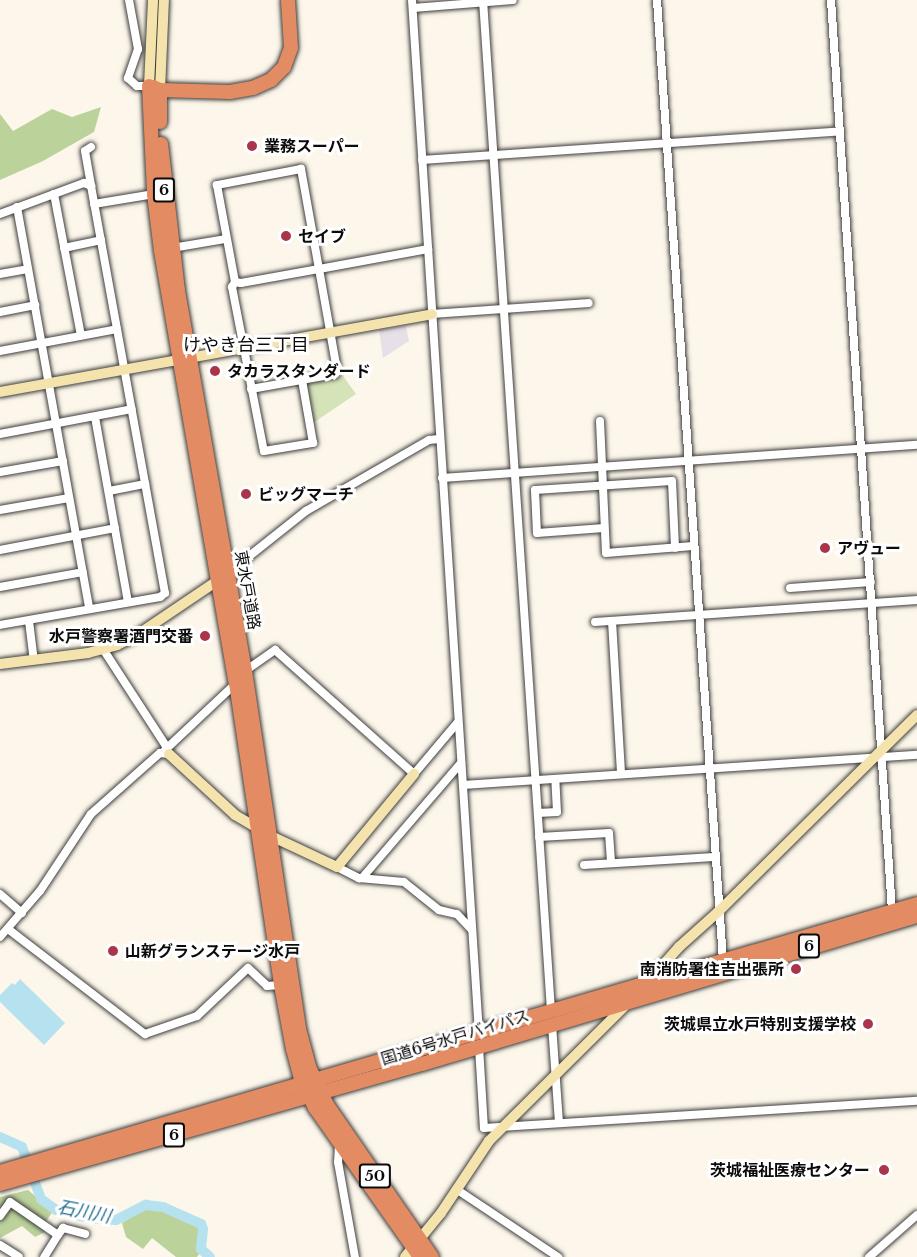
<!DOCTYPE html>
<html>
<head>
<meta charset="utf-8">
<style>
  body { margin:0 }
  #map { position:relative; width:917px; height:1257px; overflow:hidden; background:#fdf7eb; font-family:"Libre Baskerville","Noto Sans JP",serif }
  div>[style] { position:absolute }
  .industrial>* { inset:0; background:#e7e0e9 }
  .green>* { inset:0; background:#d5e3b9 }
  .forest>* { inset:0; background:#bbd29b }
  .water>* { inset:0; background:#b6e1ee }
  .river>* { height:10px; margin:-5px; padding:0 5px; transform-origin:5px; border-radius:5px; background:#b6e1ee }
  .roads { filter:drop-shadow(0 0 2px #3e3e3e) drop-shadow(0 0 2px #3e3e3e) }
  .street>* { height:8px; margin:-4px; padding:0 4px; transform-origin:4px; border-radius:4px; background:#fff }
  .secondary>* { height:10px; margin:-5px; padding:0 5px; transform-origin:5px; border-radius:5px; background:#f5e3ae }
  .highway>* { height:14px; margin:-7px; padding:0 7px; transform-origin:7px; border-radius:7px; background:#e38c63 }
  .dots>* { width:16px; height:16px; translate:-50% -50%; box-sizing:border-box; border:3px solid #fff; border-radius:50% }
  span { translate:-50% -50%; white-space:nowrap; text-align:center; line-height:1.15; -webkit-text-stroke:6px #fff; paint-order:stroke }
  .shield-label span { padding:2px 4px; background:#fff; border:2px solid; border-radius:4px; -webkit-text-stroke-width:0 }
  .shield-label { font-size:15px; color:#0b0b0b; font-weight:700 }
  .poi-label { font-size:16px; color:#0b0b0b; font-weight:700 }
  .left { translate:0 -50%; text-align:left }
  .right { translate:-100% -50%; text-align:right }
  .street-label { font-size:16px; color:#0b0b0b }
  .neighbourhood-label { font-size:18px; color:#0b0b0b }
  .water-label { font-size:18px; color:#246e8e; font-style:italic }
</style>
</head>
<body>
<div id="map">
  <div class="industrial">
    <div style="clip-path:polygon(406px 326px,409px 341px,383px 358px,379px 330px)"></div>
  </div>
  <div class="green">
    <div style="clip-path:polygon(343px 376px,356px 394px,313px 423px,306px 386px,309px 382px)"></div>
  </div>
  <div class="forest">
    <div style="clip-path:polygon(101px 107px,94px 132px,43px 161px,0 180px,0 114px,13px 131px,52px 109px,72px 117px)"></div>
    <div style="clip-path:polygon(28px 1190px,53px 1211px,45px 1223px,45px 1232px,35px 1237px,22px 1226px,0 1238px,0 1197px)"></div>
    <div style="clip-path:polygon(148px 1207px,177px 1215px,195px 1224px,201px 1230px,200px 1253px,197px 1257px,176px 1257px,152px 1238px,143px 1249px,126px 1237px,122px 1223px)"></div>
  </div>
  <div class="water">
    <div style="clip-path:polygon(20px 979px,65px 1023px,44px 1045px,0 1002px,0 995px,12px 983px,15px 985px)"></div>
  </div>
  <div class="river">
    <div style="left:0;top:1137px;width:24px;rotate:24deg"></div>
    <div style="left:22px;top:1147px;width:55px;rotate:69.9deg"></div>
    <div style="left:41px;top:1199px;width:19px;rotate:36deg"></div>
    <div style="left:56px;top:1210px;width:33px;rotate:14deg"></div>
    <div style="left:88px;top:1218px;width:28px;rotate:4deg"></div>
    <div style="left:116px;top:1220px;width:34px;rotate:-27deg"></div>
    <div style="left:146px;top:1205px;width:17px;rotate:7deg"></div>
    <div style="left:163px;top:1207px;width:42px;rotate:24.1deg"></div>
    <div style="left:201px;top:1224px;width:5px;rotate:68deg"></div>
    <div style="left:203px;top:1229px;width:20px;rotate:96deg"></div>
    <div style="left:201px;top:1249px;width:12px;rotate:42deg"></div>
  </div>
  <div class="roads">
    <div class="street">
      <div style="left:129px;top:0;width:50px;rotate:79.6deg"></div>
      <div style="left:138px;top:49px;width:31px;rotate:109deg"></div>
      <div style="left:128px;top:78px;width:12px;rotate:42deg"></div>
      <div style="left:137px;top:86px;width:12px"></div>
      <div style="left:412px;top:0;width:1034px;rotate:86.29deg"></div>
      <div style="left:483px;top:0;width:1012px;rotate:86.15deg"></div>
      <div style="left:657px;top:0;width:963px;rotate:86.07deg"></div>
      <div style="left:831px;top:0;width:914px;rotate:86.17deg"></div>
      <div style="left:413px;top:8px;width:100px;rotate:-4.6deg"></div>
      <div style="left:91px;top:147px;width:7px;rotate:146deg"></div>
      <div style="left:85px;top:151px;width:36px;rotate:80deg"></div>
      <div style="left:422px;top:160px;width:417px;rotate:-3.9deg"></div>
      <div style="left:54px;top:194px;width:144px;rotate:79.2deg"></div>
      <div style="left:94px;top:204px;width:61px;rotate:-9.5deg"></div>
      <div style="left:17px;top:207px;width:408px;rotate:79.8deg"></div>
      <div style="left:0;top:214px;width:90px;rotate:-20.3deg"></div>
      <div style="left:84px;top:183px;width:8px;rotate:23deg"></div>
      <div style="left:91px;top:186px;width:414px;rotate:79.7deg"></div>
      <div style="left:165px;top:593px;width:6px;rotate:141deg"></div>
      <div style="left:160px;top:597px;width:162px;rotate:170.1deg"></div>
      <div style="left:64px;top:248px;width:38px;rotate:-12deg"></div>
      <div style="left:172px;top:248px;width:55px;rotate:-9.5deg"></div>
      <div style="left:0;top:274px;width:28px;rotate:-10deg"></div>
      <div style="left:235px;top:282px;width:6px;rotate:121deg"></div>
      <div style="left:232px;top:287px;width:167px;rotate:79deg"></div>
      <div style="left:264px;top:451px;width:50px;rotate:-9.3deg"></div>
      <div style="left:313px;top:443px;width:64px;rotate:-99.9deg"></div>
      <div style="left:0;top:312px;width:36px;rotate:-11deg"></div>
      <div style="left:432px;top:314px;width:157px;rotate:-4deg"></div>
      <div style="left:0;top:351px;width:119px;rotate:-10.6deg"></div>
      <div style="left:251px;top:389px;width:85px;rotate:-10.1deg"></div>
      <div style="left:335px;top:374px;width:4px;rotate:-63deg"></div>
      <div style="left:337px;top:370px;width:103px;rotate:-100.1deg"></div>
      <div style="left:319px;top:269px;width:102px;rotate:-100.2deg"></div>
      <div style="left:301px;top:169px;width:86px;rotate:169.2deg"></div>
      <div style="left:217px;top:185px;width:99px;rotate:79.5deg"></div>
      <div style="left:235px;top:282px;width:6px;rotate:9deg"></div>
      <div style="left:241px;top:283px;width:79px;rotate:-10.2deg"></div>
      <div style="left:319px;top:269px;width:111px;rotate:-10.4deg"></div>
      <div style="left:95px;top:417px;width:188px;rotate:79.9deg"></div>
      <div style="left:600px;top:421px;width:132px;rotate:87.4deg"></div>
      <div style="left:606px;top:553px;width:87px;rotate:-4.6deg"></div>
      <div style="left:0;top:434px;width:134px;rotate:-10.7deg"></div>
      <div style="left:0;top:472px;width:64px;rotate:-9.9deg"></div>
      <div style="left:442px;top:478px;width:476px;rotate:-4deg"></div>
      <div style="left:109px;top:491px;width:37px;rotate:-11deg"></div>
      <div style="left:0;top:510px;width:70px;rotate:-9.9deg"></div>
      <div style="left:604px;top:528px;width:67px;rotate:175.7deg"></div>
      <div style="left:537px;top:533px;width:43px;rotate:-92.7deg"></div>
      <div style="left:535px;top:490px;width:137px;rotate:-3.8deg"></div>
      <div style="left:672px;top:481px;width:67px;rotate:87.4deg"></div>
      <div style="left:0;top:550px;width:117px;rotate:-10.8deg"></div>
      <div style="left:228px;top:573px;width:100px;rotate:-38.5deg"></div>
      <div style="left:306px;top:511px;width:142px;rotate:-30deg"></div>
      <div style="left:429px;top:440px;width:10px;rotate:-6deg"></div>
      <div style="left:0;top:587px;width:84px;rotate:-10.2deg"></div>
      <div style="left:790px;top:588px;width:81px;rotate:-4.2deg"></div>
      <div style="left:29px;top:621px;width:38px;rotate:83deg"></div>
      <div style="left:612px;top:621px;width:152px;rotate:86.6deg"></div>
      <div style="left:595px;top:622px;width:323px;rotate:-3.9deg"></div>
      <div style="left:103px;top:649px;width:116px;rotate:57deg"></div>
      <div style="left:245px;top:671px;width:37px;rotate:-35deg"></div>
      <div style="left:275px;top:650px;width:186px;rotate:41.7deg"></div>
      <div style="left:414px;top:774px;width:68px;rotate:-49.8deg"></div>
      <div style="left:165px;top:750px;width:98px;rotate:-43.3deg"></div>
      <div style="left:463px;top:785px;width:455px;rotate:-3.8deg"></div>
      <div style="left:538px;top:813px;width:19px;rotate:-3deg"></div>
      <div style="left:557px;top:812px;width:33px;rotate:-93deg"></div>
      <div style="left:539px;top:837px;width:70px;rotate:-3.3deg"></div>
      <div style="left:609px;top:833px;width:30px;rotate:86deg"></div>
      <div style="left:584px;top:865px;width:130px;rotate:-3.5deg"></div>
      <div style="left:337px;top:867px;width:25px;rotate:27deg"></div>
      <div style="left:359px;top:878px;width:45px;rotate:5.1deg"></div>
      <div style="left:404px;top:882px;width:45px;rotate:38.7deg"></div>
      <div style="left:439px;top:910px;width:18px;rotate:13deg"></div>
      <div style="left:457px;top:914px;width:21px;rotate:47deg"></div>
      <div style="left:362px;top:878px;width:152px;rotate:-49.3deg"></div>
      <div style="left:0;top:894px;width:29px;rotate:41deg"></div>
      <div style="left:8px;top:929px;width:173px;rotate:37.5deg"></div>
      <div style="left:145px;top:1034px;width:55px;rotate:-19.1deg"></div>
      <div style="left:197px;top:1016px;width:70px;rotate:-43.3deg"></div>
      <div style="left:248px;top:968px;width:26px;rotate:43deg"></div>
      <div style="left:267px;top:986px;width:14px;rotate:-4deg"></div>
      <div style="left:0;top:937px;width:61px;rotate:-49deg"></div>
      <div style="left:40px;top:891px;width:92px;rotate:-56.5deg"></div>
      <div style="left:91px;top:814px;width:92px;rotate:-41.5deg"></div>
      <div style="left:160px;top:753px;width:9px;rotate:6deg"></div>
      <div style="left:552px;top:1025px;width:98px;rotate:85.9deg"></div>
      <div style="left:479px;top:1047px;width:81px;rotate:86.5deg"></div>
      <div style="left:484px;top:1128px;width:434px;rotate:-3.6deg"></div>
      <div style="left:339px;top:1145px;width:17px;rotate:93deg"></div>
      <div style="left:338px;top:1162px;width:97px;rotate:79.9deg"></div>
      <div style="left:456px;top:1189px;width:123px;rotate:33.7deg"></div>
      <div style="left:0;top:1216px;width:17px;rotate:-54deg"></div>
      <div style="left:10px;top:1202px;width:58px;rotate:34.5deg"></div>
      <div style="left:58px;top:1235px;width:26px;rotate:122deg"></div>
      <div style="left:58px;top:1235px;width:9px;rotate:-54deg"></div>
      <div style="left:63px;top:1228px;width:23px;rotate:15deg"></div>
      <div style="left:0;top:1245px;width:22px;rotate:32deg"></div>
      <div style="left:869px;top:1257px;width:64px;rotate:-41.2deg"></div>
    </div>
    <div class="secondary">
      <div style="left:149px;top:86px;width:86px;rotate:-87.3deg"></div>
      <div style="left:160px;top:90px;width:90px;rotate:-87.5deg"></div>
      <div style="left:0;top:392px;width:439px;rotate:-10.2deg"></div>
      <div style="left:0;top:664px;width:89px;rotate:-7.1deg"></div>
      <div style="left:88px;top:653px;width:30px;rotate:-15deg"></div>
      <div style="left:117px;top:645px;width:19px;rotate:-25deg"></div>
      <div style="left:134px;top:637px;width:107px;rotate:-34deg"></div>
      <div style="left:169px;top:754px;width:90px;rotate:42.7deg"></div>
      <div style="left:235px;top:815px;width:42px;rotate:30.3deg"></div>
      <div style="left:271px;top:836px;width:73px;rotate:25.2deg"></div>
      <div style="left:337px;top:867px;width:121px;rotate:-50.4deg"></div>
      <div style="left:647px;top:983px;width:48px;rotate:-48.4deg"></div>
      <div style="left:679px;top:947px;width:52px;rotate:-41.9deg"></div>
      <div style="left:718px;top:912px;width:280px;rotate:-44.7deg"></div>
      <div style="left:405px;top:1257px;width:57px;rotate:-50.7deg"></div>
      <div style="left:441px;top:1213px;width:87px;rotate:-56.3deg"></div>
      <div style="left:489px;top:1141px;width:199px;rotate:-44.8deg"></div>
    </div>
    <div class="highway">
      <div style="left:149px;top:86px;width:108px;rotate:87.3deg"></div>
      <div style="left:154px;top:194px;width:57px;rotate:83deg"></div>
      <div style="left:161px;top:251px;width:438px;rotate:80.2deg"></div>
      <div style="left:236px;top:683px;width:305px;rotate:81.5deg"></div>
      <div style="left:281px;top:985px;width:65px;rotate:79.4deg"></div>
      <div style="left:293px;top:1049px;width:34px;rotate:75deg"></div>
      <div style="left:302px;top:1082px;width:30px;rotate:63deg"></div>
      <div style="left:316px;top:1109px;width:181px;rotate:54.9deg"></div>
      <div style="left:153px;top:87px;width:8px;rotate:23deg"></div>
      <div style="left:160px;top:90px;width:70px;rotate:1.6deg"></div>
      <div style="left:230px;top:92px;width:23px;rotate:-10deg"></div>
      <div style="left:253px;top:88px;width:20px;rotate:-24deg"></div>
      <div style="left:271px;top:80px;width:18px;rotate:-45deg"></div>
      <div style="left:284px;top:67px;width:20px;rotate:-70deg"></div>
      <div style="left:291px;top:48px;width:48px;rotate:-93.6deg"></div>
      <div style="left:160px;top:122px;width:32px;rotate:-90deg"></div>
      <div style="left:161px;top:144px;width:148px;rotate:83.4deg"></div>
      <div style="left:178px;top:291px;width:386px;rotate:80deg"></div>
      <div style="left:245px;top:671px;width:362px;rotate:81.4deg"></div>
      <div style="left:299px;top:1029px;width:39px;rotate:75deg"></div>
      <div style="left:309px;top:1067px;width:42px;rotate:64.7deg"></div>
      <div style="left:327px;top:1105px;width:185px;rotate:55.4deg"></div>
      <div style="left:0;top:1172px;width:955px;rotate:-16.29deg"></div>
      <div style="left:0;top:1184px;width:439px;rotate:-15.9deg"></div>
      <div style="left:422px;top:1064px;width:517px;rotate:-16.65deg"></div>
    </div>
  </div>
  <div class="dots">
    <div style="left:252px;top:146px;background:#aa344a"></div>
    <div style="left:286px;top:236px;background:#aa344a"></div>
    <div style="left:215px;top:371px;background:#aa344a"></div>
    <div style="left:246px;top:494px;background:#aa344a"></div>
    <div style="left:825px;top:548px;background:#aa344a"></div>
    <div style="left:205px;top:636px;background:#aa344a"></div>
    <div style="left:113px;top:951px;background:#aa344a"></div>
    <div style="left:796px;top:969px;background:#aa344a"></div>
    <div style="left:868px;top:1024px;background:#aa344a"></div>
    <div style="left:884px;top:1170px;background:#aa344a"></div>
  </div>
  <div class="shield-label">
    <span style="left:164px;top:190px">6</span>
    <span style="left:809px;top:946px">6</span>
    <span style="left:174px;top:1135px">6</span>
    <span style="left:375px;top:1176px">50</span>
  </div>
  <div class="poi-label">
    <span class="left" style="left:264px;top:146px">業務スーパー</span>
    <span class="left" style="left:298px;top:236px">セイブ</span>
    <span class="left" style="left:227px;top:371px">タカラスタンダード</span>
    <span class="left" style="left:258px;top:494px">ビッグマーチ</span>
    <span class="left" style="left:837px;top:548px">アヴュー</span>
    <span class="right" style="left:193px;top:636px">水戸警察署酒門交番</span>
    <span class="left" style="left:125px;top:951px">山新グランステージ水戸</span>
    <span class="right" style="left:784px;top:969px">南消防署住吉出張所</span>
    <span class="right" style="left:856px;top:1024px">茨城県立水戸特別支援学校</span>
    <span class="right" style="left:870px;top:1170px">茨城福祉医療センター</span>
  </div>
  <div class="street-label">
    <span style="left:248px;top:590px;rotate:80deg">東水戸道路</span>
    <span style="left:455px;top:1037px;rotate:-17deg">国道6号水戸バイパス</span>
  </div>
  <div class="neighbourhood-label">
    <span style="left:246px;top:345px">けやき台三丁目</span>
  </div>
  <div class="water-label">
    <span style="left:84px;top:1212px;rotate:11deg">石川川</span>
  </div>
</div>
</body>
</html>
